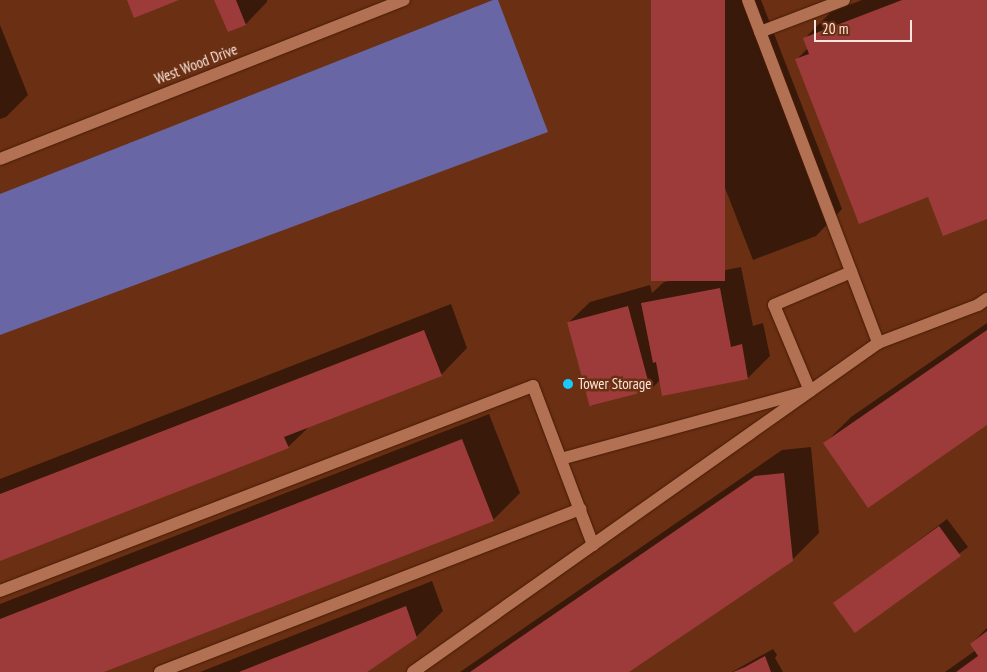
<!DOCTYPE html>
<html>
<head>
<meta charset="utf-8">
<style>
  body { margin:0 }
  #map { position:relative; width:987px; height:672px; overflow:hidden; background:#6b3013; font-family:"PT Sans Narrow",sans-serif }
  div>[style] { position:absolute }
  .green>* { inset:0; background:#6966a6 }
  .shadow>* { inset:0; background:#0007; transform-origin:0 0 }
  .building>* { inset:0; background:#9c3b39; transform-origin:0 0 }
  .roads { filter:drop-shadow(0 0 1px #471b05) drop-shadow(0 0 1px #471b05) }
  .service>* { height:12px; margin:-6px; padding:0 6px; transform-origin:6px; border-radius:6px; background:#b37154 }
  .dots>* { width:14px; height:14px; translate:-50% -50%; box-sizing:border-box; border:2px solid #6b3013; border-radius:50% }
  span { translate:-50% -50%; white-space:nowrap; text-align:center; line-height:1.15; -webkit-text-stroke:5px #6b3013; paint-order:stroke }
  .street-label { font-size:15px; color:#fde6dd }
  .poi-label { font-size:15px; color:#fde6dd }
  .left { translate:0 -50%; text-align:left }
  .scale { position:absolute; left:814px; top:20px; width:98px; height:22px; box-sizing:border-box; border:2px solid #fde6dd; border-top:0; padding-left:6px; font-size:15px; line-height:18px; white-space:nowrap; color:#fde6dd; -webkit-text-stroke:4px #6b3013; paint-order:stroke }
</style>
</head>
<body>
<div id="map">
  <div class="green">
    <div style="clip-path:polygon(493px 0,498px 0,548px 132px,0 335px,0 194px)"></div>
  </div>
  <div class="shadow">
    <div style="clip-path:polygon(216px 0,267px 0,267px 2px,246px 24px,228px 30px)"></div>
    <div style="clip-path:polygon(652px 0,761px 0,842px 209px,816px 236px,753px 260px)"></div>
    <div style="clip-path:polygon(862px 0,987px 0,987px 217px,929px 195px,796px 60px,808px 48px,804px 39px,831px 12px)"></div>
    <div style="clip-path:polygon(0 25px,28px 95px,6px 117px,0 119px)"></div>
    <div style="clip-path:polygon(741px 267px,753px 326px,763px 323px,770px 356px,748px 378px,660px 380px,651px 389px,592px 406px,568px 323px,590px 302px,650px 285px,652px 293px,664px 282px)"></div>
    <div style="clip-path:polygon(451px 304px,467px 348px,441px 375px,310px 426px,288px 447px,0 559px,0 479px)"></div>
    <div style="clip-path:polygon(987px 323px,987px 424px,825px 443px,851px 417px)"></div>
    <div style="clip-path:polygon(489px 414px,520px 493px,493px 520px,101px 672px,0 672px,0 604px)"></div>
    <div style="clip-path:polygon(811px 447px,819px 533px,792px 560px,627px 672px,460px 672px,782px 450px)"></div>
    <div style="left:947px;top:519px;width:35px;height:141px;rotate:53deg"></div>
    <div style="clip-path:polygon(432px 581px,443px 611px,416px 637px,365px 672px,200px 672px)"></div>
    <div style="clip-path:polygon(987px 628px,987px 672px,945px 672px,976px 650px,971px 644px)"></div>
    <div style="clip-path:polygon(773px 649px,777px 655px,775px 658px,783px 672px,732px 672px)"></div>
  </div>
  <div class="building">
    <div style="clip-path:polygon(127px 0,179px 0,134px 18px)"></div>
    <div style="clip-path:polygon(214px 0,236px 0,246px 25px,228px 32px)"></div>
    <div style="left:651px;top:0;width:74px;height:281px"></div>
    <div style="clip-path:polygon(902px 0,987px 0,987px 219px,943px 236px,928px 197px,859px 224px,795px 59px,809px 54px,803px 38px)"></div>
    <div style="clip-path:polygon(720px 288px,731px 347px,742px 344px,748px 379px,662px 396px,656px 362px,653px 363px,641px 303px)"></div>
    <div style="left:628px;top:306px;width:87px;height:63px;rotate:75deg"></div>
    <div style="clip-path:polygon(424px 330px,442px 376px,284px 437px,289px 448px,0 561px,0 494px)"></div>
    <div style="clip-path:polygon(987px 330px,987px 425px,868px 508px,823px 443px)"></div>
    <div style="clip-path:polygon(462px 439px,494px 521px,104px 672px,0 672px,0 619px)"></div>
    <div style="clip-path:polygon(784px 473px,793px 561px,629px 672px,470px 672px,755px 476px)"></div>
    <div style="left:939px;top:526px;width:37px;height:131px;rotate:54deg"></div>
    <div style="clip-path:polygon(406px 606px,417px 638px,367px 672px,239px 672px)"></div>
    <div style="clip-path:polygon(987px 631px,987px 672px,956px 672px,978px 656px,970px 644px)"></div>
    <div style="clip-path:polygon(765px 656px,771px 672px,733px 672px,745px 667px)"></div>
  </div>
  <div class="roads">
    <div class="service">
      <div style="left:748px;top:0;width:367px;rotate:69.2deg"></div>
      <div style="left:878px;top:343px;width:107px;rotate:-20.8deg"></div>
      <div style="left:978px;top:305px;width:11px;rotate:-34deg"></div>
      <div style="left:760px;top:32px;width:90px;rotate:-20.9deg"></div>
      <div style="left:0;top:159px;width:434px;rotate:-21.5deg"></div>
      <div style="left:561px;top:459px;width:258px;rotate:-15.3deg"></div>
      <div style="left:810px;top:391px;width:93px;rotate:-112.7deg"></div>
      <div style="left:774px;top:305px;width:84px;rotate:-23.2deg"></div>
      <div style="left:0;top:591px;width:571px;rotate:-21.04deg"></div>
      <div style="left:533px;top:386px;width:170px;rotate:69.3deg"></div>
      <div style="left:160px;top:672px;width:451px;rotate:-21.2deg"></div>
      <div style="left:413px;top:672px;width:570px;rotate:-35.28deg"></div>
    </div>
  </div>
  <div class="dots">
    <div style="left:568px;top:384px;background:#19cafc"></div>
  </div>
  <div class="street-label">
    <span style="left:196px;top:64px;rotate:-21deg">West Wood Drive</span>
  </div>
  <div class="poi-label">
    <span class="left" style="left:578px;top:384px">Tower Storage</span>
  </div>
  <div class="scale">20 m</div>
</div>
</body>
</html>
